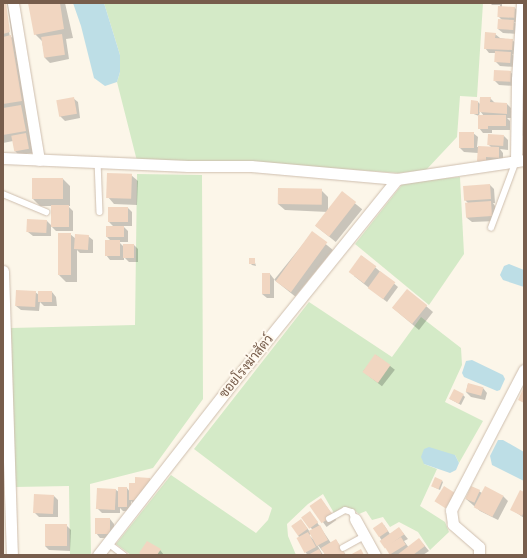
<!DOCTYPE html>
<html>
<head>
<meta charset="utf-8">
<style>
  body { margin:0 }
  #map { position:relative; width:527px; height:558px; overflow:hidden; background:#fcf6e9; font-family:"Noto Sans",Sarabun,sans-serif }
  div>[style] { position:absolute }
  .green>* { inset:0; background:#d4eac7 }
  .water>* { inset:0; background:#bddee6 }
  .shadow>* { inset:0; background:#0003; transform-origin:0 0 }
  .building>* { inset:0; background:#f1d6c1; transform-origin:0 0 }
  .roads { filter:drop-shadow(0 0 1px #cebeae) drop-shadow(0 0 1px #cebeae) }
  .lane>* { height:5.5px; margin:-2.75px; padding:0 2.75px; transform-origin:2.75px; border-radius:2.75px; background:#fff }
  .street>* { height:11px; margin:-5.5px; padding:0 5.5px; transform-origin:5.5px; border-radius:5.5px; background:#fff }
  span { translate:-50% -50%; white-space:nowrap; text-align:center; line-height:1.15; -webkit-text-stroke:4px #fff9ef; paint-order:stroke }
  .street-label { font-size:13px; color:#775d4c }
  .frame { position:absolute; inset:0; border:4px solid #775d4c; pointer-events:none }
</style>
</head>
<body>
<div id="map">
  <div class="green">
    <div style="clip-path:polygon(104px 3px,483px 3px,477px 97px,460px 96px,457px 137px,426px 170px,399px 173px,228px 161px,137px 161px,117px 82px,120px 72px,120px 55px)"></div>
    <div style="clip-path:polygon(137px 174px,202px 175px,203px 399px,153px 468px,90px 484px,91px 553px,90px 555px,70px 555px,69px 486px,15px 487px,11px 328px,135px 325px)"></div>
    <div style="clip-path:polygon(460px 177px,464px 254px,429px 305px,355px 244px,404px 182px)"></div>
    <div style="clip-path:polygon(309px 302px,392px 357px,421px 317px,461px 348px,462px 365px,445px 402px,483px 421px,459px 463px,455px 455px,424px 464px,437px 469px,420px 506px,445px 522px,449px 532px,430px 550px,418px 532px,399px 522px,390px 527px,383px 517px,372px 520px,366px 511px,359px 514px,353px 509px,342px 508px,334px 513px,323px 494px,308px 504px,287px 524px,288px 536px,296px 555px,131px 555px,116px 544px,171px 475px,256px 533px,268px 520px,272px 508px,194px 449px)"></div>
  </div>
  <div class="water">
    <div style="clip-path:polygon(73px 3px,104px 3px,120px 55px,120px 72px,117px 82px,105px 86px,94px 78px,81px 26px)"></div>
    <div style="clip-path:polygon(509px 264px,524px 270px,524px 287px,503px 280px,500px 275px,504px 266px)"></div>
    <div style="clip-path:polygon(472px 360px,503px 375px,505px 379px,500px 390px,497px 391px,464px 377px,462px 373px,466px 361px)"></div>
    <div style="clip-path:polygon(498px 440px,503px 440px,524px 452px,524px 481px,492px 465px,490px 456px)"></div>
    <div style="clip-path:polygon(429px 447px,455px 455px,459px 463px,456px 470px,450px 473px,424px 464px,421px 457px,424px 449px)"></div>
  </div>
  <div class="shadow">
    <div style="clip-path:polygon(3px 3px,5px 3px,10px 38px,12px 37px,7px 3px,13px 3px,33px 153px,19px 155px,15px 151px,13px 141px,3px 143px)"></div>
    <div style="clip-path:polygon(29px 3px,65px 3px,73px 38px,66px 39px,69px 59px,50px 63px,45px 58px,42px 41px,35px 34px)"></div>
    <div style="clip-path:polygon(490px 3px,502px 3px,502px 7px,515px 8px,519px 13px,518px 22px,514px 22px,518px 26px,517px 34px,503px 33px,498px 29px,502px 20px,499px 17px,500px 5px,492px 5px)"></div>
    <div style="clip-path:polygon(495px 34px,500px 38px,512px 40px,517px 44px,516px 54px,512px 54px,515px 57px,515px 67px,500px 66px,496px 62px,496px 53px,489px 53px,485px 48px)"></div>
    <div style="clip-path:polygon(510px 72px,515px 76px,514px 86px,499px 85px,495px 81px)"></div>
    <div style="clip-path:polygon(519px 94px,524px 94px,524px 109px,519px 105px)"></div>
    <div style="clip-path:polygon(73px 98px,78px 102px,80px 118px,65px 121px,60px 116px)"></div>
    <div style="clip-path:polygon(evenodd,490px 98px,495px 103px,507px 104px,511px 108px,511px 118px,507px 118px,510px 121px,510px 130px,492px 130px,492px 133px,483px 133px,479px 128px,479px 116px,471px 113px,478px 102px,480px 104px,490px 98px,480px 111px,484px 116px,479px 116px,480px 111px)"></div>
    <div style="clip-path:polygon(519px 110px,524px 111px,524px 137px,518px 132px)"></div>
    <div style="clip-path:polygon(473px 133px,478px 137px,477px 147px,492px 148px,489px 145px,504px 136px,508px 140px,508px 150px,500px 149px,503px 153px,503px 162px,482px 165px,478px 161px,478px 153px,464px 152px,460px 148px)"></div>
    <div style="clip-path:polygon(131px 175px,138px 181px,137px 205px,114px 204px,108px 197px)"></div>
    <div style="clip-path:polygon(33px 179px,63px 179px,70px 186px,70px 206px,68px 206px,73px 211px,73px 231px,56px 231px,51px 226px,51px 236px,33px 236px,28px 232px,47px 221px,52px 226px,52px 206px,40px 206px,33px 199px)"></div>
    <div style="clip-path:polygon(490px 185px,494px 189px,495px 203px,493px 203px,495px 206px,496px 221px,472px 222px,467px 218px,468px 203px,465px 200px)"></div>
    <div style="clip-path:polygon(321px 190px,328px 197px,328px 212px,285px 210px,278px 204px)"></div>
    <div style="left:342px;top:193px;width:26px;height:42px;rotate:39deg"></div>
    <div style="clip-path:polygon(128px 208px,132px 212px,132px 226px,123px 226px,128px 231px,128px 242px,119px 242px,124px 247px,134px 245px,138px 249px,138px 262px,129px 262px,124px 257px,124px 260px,110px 260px,106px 255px,111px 241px,107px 237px,107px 227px,114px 227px,109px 222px)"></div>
    <div style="left:312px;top:233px;width:27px;height:60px;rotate:39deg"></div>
    <div style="clip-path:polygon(70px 234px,76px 239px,88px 236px,93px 240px,93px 253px,80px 253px,77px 250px,77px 282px,66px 282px,59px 275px)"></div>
    <div style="clip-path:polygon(362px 256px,398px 287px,387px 302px,354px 276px)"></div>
    <div style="clip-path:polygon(254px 259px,256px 266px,252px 265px,250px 263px)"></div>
    <div style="clip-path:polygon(263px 274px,270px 274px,274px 279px,274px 298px,267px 298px,262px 294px)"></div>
    <div style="clip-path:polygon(35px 292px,39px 295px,52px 292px,56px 297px,57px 306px,44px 306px,40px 302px,39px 311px,21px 310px,16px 306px)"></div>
    <div style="clip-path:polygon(426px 306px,433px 312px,419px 330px,393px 308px)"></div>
    <div style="left:376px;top:355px;width:24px;height:21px;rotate:38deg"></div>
    <div style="clip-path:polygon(468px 384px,483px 388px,487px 393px,485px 400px,471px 397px,466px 392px)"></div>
    <div style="clip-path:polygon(463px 395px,465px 397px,461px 405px,450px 399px)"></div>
    <div style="clip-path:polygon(149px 479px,154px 483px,134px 504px,131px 501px,131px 511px,123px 511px,120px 508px,120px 513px,102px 513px,98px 509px,98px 489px,116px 490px,119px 492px,127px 488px,130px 492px,136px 484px)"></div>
    <div style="clip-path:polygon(441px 480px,443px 482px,440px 490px,432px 486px)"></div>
    <div style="clip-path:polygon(472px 487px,482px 493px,503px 496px,508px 501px,498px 520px,480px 511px,466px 499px)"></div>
    <div style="clip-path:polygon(524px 493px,524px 518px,511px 509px)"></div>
    <div style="clip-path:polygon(54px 496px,58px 500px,58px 517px,39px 517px,35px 513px)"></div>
    <div style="left:321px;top:499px;width:26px;height:12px;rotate:54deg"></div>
    <div style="clip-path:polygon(evenodd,310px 512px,331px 543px,336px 540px,346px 555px,326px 555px,316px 543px,323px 555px,308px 555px,306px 553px,298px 535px,301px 520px,310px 532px,313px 530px,310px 527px,310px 512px,311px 534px,314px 540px,309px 535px,311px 534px)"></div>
    <div style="clip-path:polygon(110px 519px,114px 524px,114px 538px,100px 538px,96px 533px)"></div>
    <div style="clip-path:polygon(66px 525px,71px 530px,70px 551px,49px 550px,45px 546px)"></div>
    <div style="clip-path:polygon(384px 525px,390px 534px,399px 528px,408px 539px,404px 541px,409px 548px,419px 539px,429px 551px,423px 555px,391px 555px,379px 536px)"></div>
    <div style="clip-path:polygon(160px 550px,164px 555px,142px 555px)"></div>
  </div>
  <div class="building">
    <div style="clip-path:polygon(3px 3px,6px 3px,10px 32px,3px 34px)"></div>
    <div style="clip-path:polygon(28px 3px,60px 3px,64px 29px,34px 35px)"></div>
    <div style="left:498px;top:6px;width:17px;height:11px;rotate:3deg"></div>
    <div style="left:498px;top:19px;width:16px;height:10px;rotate:4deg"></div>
    <div style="clip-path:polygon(485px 32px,496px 33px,495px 38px,513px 39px,512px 50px,484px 49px)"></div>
    <div style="left:62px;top:34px;width:21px;height:21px;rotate:82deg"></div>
    <div style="clip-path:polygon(11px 35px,22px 101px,3px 104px,3px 37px)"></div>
    <div style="left:495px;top:51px;width:16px;height:11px;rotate:4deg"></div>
    <div style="left:494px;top:70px;width:17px;height:11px;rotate:3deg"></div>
    <div style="left:74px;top:97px;width:17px;height:18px;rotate:80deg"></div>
    <div style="clip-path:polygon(480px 97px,491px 97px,490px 102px,507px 103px,507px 114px,479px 112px)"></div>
    <div style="clip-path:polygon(471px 100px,478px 101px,478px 114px,470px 114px)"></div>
    <div style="clip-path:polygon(21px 105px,26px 131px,3px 135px,3px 108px)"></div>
    <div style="clip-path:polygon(478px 115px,506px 115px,506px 126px,488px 126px,488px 129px,478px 129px)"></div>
    <div style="left:459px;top:132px;width:15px;height:16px"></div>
    <div style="left:26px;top:133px;width:16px;height:15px;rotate:79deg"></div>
    <div style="left:488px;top:134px;width:16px;height:11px;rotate:4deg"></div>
    <div style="clip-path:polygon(478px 146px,499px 147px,499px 158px,486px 157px,486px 162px,477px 161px)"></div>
    <div style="left:107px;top:173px;width:25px;height:25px;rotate:2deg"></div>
    <div style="left:32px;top:178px;width:31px;height:21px"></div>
    <div style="left:490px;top:184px;width:15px;height:27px;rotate:86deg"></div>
    <div style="left:278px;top:188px;width:44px;height:16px;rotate:1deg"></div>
    <div style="left:342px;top:191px;width:18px;height:44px;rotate:38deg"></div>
    <div style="left:491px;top:201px;width:15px;height:26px;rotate:86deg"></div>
    <div style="left:51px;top:205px;width:18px;height:22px"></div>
    <div style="left:108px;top:207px;width:20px;height:15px"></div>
    <div style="left:27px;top:219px;width:20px;height:13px;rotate:3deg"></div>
    <div style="left:106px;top:226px;width:18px;height:11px"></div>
    <div style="left:312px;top:231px;width:19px;height:62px;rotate:36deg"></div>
    <div style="left:58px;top:233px;width:13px;height:42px"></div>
    <div style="left:75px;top:234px;width:14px;height:15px;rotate:4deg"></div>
    <div style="left:105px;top:240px;width:15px;height:16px"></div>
    <div style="left:123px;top:244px;width:11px;height:14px"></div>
    <div style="left:361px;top:255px;width:19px;height:21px;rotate:36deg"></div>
    <div style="left:249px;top:258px;width:6px;height:6px"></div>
    <div style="left:380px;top:271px;width:19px;height:21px;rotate:36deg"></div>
    <div style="left:262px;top:273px;width:8px;height:21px"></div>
    <div style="left:407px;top:289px;width:26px;height:24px;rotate:39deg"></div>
    <div style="left:16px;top:290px;width:20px;height:16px;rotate:3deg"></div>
    <div style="left:52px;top:291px;width:11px;height:14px;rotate:90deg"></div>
    <div style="left:375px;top:354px;width:19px;height:22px;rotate:35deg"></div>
    <div style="left:468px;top:383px;width:16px;height:9px;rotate:15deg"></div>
    <div style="left:454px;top:389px;width:11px;height:11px;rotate:27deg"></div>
    <div style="clip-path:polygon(523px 389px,524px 390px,524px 403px,518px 400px)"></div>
    <div style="clip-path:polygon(135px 477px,150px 478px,150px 482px,135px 500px,129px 500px,129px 483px,135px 483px)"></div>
    <div style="left:435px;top:477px;width:8px;height:10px;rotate:23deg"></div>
    <div style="left:444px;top:486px;width:13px;height:18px;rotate:32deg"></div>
    <div style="left:471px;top:486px;width:10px;height:14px;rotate:24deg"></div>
    <div style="left:485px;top:486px;width:21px;height:24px;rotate:28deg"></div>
    <div style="left:118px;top:487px;width:9px;height:20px"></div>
    <div style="left:97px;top:488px;width:19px;height:21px;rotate:3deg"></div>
    <div style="clip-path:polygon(520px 490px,524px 492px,524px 511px,522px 516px,510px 510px)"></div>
    <div style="left:34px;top:494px;width:20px;height:19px;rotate:3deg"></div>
    <div style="left:321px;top:498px;width:21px;height:14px;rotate:55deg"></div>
    <div style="left:310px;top:511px;width:14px;height:11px;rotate:54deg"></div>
    <div style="left:95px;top:518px;width:15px;height:16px"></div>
    <div style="left:301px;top:519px;width:12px;height:12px;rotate:55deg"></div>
    <div style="left:382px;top:522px;width:11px;height:11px;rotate:56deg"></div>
    <div style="left:45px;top:524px;width:22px;height:22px"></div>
    <div style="left:320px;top:525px;width:17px;height:13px;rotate:62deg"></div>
    <div style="left:399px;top:527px;width:9px;height:24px;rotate:54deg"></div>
    <div style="left:308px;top:532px;width:17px;height:13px;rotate:62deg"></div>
    <div style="left:401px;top:537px;width:9px;height:19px;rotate:58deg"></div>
    <div style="clip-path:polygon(419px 538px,425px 546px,413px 555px,397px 555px)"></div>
    <div style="clip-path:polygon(336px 539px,345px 554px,325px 555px,321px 548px)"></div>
    <div style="clip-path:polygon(147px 541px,161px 549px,157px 555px,142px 555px,139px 553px)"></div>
    <div style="clip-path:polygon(319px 549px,322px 555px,308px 555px)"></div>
    <div style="clip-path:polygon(361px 549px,364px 555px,350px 555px)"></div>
  </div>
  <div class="roads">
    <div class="lane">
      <div style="left:98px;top:161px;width:51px;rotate:87.8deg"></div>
      <div style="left:3px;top:194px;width:47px;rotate:22.7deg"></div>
      <div style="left:491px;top:228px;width:72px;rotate:-69.5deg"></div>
      <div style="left:329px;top:519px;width:18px;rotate:-29deg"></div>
      <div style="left:345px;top:510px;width:7px;rotate:16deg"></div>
      <div style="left:352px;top:512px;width:8px;rotate:67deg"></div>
      <div style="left:108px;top:543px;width:20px;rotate:37deg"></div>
      <div style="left:343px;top:548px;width:25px;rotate:-29deg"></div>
    </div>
    <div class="street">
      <div style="left:13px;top:3px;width:159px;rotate:80.6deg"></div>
      <div style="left:3px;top:158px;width:185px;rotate:2.5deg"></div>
      <div style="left:188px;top:166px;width:63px"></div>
      <div style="left:251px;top:166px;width:147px;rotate:5.1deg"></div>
      <div style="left:397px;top:179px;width:128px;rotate:-8.5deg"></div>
      <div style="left:516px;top:161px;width:82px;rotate:-89.3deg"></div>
      <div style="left:517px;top:79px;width:76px;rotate:-86.2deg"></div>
      <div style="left:3px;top:271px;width:284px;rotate:88.2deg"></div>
      <div style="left:355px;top:519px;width:41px;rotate:60.9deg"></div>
      <div style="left:98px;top:555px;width:208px;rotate:-52deg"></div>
      <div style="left:226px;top:391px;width:272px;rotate:-51.1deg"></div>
      <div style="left:479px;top:555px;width:8px;rotate:-90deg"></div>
      <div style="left:479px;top:547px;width:35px;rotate:-139deg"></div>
      <div style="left:453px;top:524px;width:14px;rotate:-98deg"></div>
      <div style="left:451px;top:510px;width:158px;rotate:-62.5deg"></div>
    </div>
  </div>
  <div class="street-label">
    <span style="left:246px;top:366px;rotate:-51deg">ซอยโรงฆ่าสัตว์</span>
  </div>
  <div class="frame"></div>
</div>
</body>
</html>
